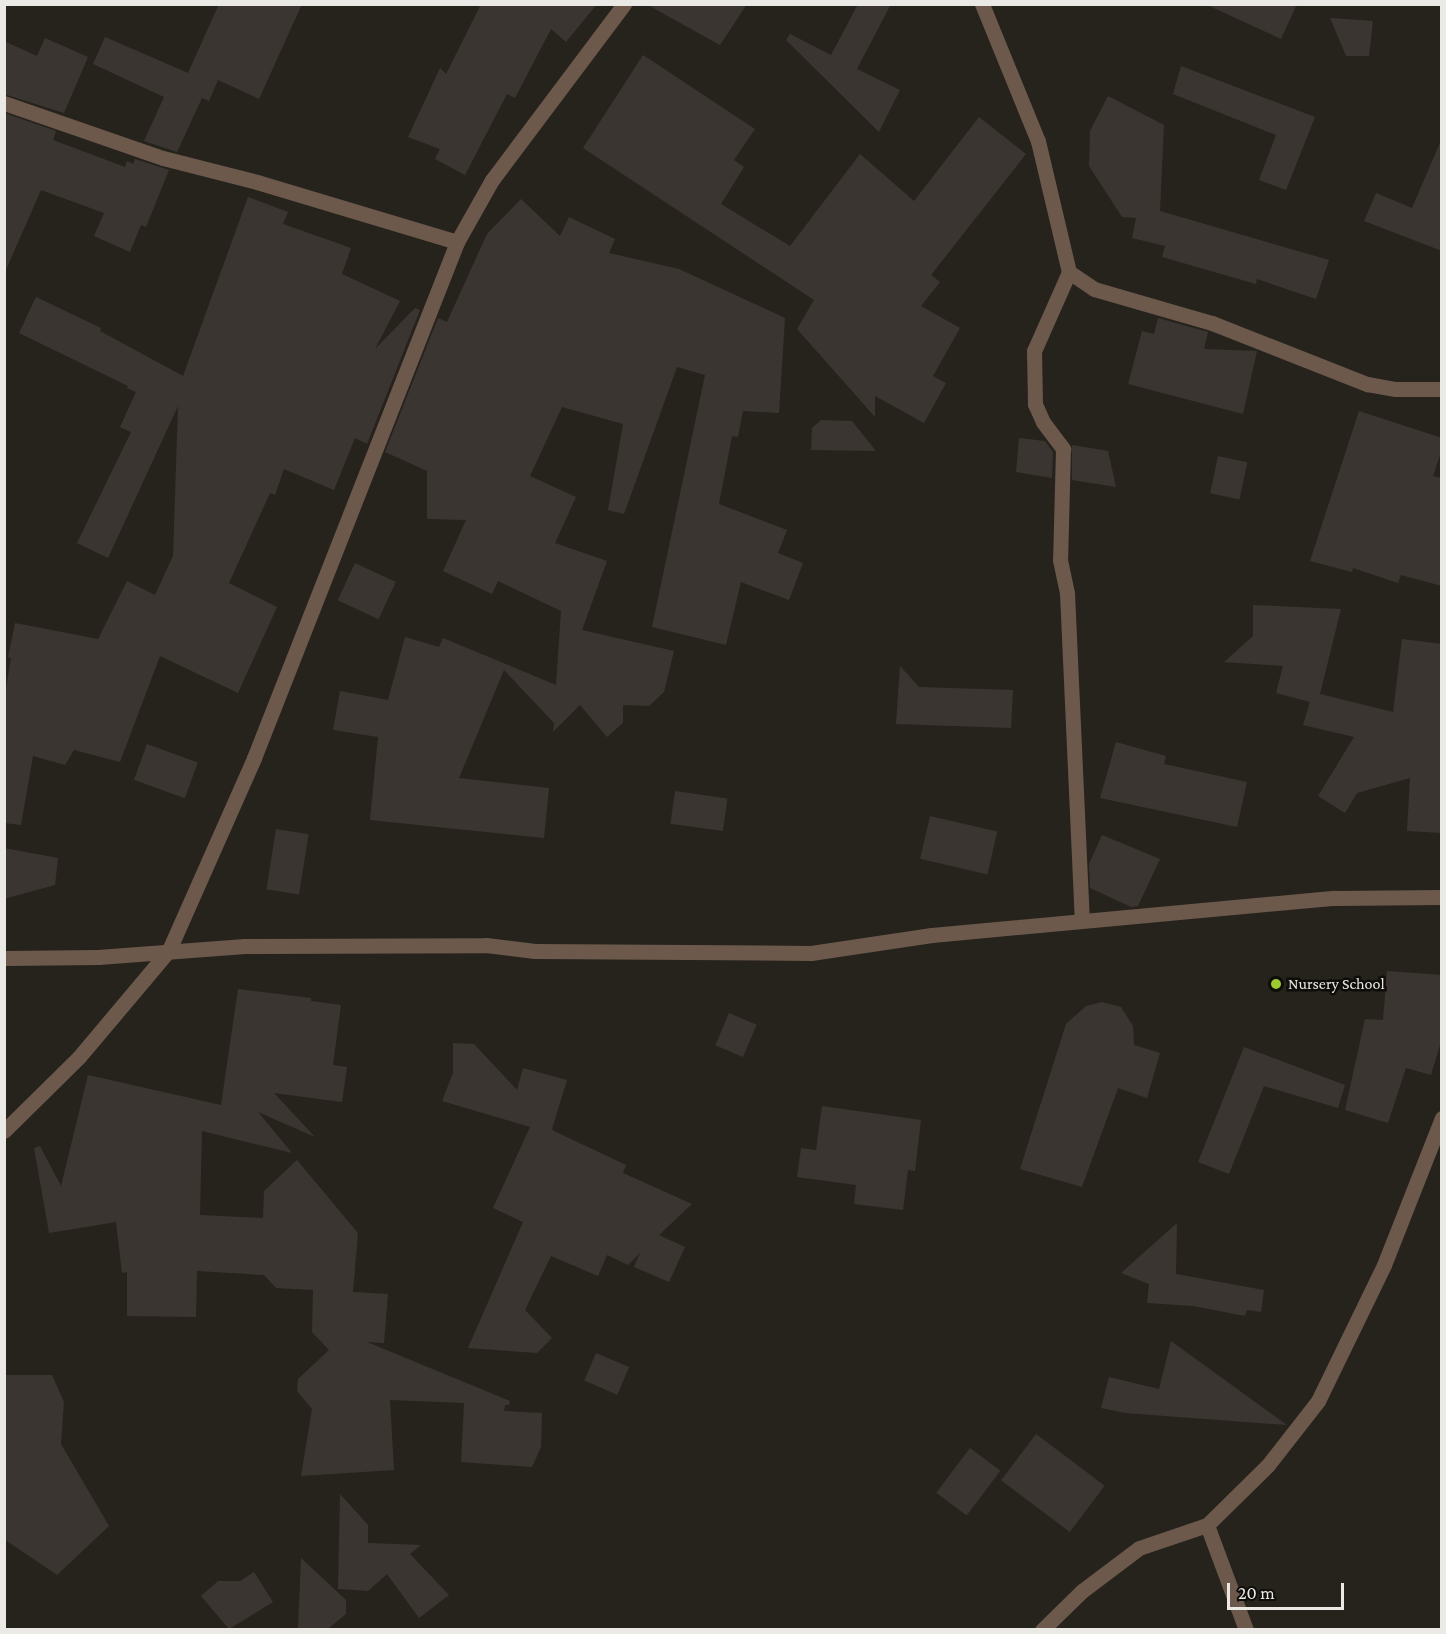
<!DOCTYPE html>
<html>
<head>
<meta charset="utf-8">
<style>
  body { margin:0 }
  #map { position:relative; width:1446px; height:1634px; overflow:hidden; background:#26231d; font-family:"Crimson Pro",serif }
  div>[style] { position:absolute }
  .building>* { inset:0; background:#3b3531; transform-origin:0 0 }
  .street>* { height:15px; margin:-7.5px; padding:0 7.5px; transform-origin:7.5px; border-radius:7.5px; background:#6c594c }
  .dots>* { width:16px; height:16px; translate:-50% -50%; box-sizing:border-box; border:3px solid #0e0d0a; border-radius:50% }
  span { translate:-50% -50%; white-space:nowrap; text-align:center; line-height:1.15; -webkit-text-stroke:5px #0e0d0a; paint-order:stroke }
  .poi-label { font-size:16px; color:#ebe9e5 }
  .left { translate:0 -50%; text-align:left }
  .frame { position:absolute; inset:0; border:6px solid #ebe9e5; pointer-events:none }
  .scale { position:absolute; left:1227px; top:1583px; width:117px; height:27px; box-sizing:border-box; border:3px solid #ebe9e5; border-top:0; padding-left:8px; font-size:18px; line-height:21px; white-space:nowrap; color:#ebe9e5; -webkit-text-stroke:4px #0e0d0a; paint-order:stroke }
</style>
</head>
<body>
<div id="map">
  <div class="building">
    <div style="clip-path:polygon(219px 4px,302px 4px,259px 99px,218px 80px,209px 101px,202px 98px,177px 152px,144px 141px,164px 97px,93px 64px,105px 37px,188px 73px)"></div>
    <div style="clip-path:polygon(481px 4px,597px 4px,566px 42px,551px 29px,515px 98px,507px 94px,465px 175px,435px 159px,440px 149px,408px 137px,440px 68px,446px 74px)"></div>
    <div style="clip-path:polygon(646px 4px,747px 4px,720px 45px)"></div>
    <div style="clip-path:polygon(858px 4px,891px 4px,857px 69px,900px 90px,879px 132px,786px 40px,790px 34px,831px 55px)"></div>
    <div style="clip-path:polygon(1205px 4px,1297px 4px,1281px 39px)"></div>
    <div style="clip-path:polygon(1330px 18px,1373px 21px,1369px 56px,1346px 56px)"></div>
    <div style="clip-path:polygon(45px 38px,88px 57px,64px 113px,4px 94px,4px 41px,37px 56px)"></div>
    <div style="clip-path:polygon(643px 55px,755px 129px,734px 160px,744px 167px,721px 204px,790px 246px,860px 154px,914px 201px,979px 117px,1026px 154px,931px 275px,940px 282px,921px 306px,960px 328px,933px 376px,946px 383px,924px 423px,875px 396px,875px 417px,797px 329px,814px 300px,583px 148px)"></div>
    <div style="clip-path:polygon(1181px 66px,1315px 117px,1286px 190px,1259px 180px,1276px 135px,1173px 94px)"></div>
    <div style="clip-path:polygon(1108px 96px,1164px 125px,1160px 211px,1329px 260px,1316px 299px,1257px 279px,1256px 284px,1162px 257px,1165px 246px,1132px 238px,1136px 218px,1122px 217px,1089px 166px,1090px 131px)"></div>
    <div style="clip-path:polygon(4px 113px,56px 131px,53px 140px,125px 167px,127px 161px,133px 164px,135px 159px,169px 170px,146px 227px,141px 225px,130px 252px,94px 236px,104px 213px,41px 190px,5px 272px)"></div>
    <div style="clip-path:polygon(1442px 138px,1442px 251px,1364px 221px,1376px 193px,1412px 208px)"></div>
    <div style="clip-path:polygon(248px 197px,288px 212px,283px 224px,351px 248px,342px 274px,400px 301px,375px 349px,415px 308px,420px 310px,367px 444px,355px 438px,334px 490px,284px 469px,275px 495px,270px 493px,229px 583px,277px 607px,238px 693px,160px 656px,120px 762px,74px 750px,65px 765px,33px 756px,21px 825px,4px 823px,4px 700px,11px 658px,8px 657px,15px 623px,98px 639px,127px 581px,155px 595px,173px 556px,178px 406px,108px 558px,77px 543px,131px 432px,120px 427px,136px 392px,127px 388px,128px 386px,19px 333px,36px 297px,101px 328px,100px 331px,183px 376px)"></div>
    <div style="clip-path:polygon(521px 199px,560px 236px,569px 217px,615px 239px,609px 253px,679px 269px,785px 318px,779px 413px,743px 411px,738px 437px,732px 436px,719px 504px,787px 530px,778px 553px,803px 563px,789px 600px,741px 582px,726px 645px,652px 627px,705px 375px,677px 367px,624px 514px,608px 510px,623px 424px,562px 407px,530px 476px,576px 497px,555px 543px,607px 561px,582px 630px,674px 651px,664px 692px,649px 706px,623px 705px,623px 723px,607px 737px,580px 705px,553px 732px,554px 723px,504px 670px,459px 778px,549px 788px,544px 838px,370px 820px,378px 737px,333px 730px,340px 691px,388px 700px,405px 637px,439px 647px,443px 638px,556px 685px,561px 611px,498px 581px,492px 594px,443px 571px,466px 520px,427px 519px,427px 471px,385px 452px,438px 318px,447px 322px,487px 234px)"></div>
    <div style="clip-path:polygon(1158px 318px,1208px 332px,1204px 349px,1257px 351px,1243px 414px,1128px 384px,1142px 331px,1154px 334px)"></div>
    <div style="clip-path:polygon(1359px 411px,1442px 438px,1442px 449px,1433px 476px,1442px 478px,1442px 586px,1401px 575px,1398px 583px,1353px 568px,1352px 572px,1310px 561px)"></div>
    <div style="clip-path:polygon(821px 420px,852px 421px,876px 451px,811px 450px,812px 428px)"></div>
    <div style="clip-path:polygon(1019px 438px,1045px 441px,1053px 452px,1052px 478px,1016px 472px)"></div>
    <div style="clip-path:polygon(1072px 445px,1108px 451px,1116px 487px,1072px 480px)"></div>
    <div style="left:1218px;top:456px;width:30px;height:38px;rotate:12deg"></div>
    <div style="left:355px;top:563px;width:45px;height:41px;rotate:25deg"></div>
    <div style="clip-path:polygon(1253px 605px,1341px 609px,1320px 694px,1393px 712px,1402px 639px,1442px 644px,1442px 833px,1407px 831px,1410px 778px,1357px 793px,1345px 813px,1318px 796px,1354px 737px,1303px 725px,1310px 702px,1276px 693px,1283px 666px,1224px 662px,1253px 636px)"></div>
    <div style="clip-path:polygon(900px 666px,919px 687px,1013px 690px,1011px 728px,896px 724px)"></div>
    <div style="clip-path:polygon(1116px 742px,1166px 756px,1164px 764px,1247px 782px,1237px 827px,1100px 798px)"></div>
    <div style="left:147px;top:744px;width:54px;height:38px;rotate:20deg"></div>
    <div style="left:675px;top:791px;width:53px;height:33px;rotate:8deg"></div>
    <div style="left:930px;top:816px;width:69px;height:44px;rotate:13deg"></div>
    <div style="left:276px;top:829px;width:33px;height:61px;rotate:9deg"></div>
    <div style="clip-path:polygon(1102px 835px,1160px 859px,1138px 906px,1131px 907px,1090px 888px,1089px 864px)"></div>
    <div style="clip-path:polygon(4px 848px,58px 858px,55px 885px,4px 899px)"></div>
    <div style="clip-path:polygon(1387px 971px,1442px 975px,1442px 1038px,1431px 1075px,1406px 1068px,1388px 1123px,1345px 1110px,1365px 1019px,1383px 1020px)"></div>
    <div style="clip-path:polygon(238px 989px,311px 998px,311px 1001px,341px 1005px,333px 1065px,347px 1067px,342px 1102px,274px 1093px,315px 1137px,258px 1112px,292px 1153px,202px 1131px,200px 1215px,263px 1218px,264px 1191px,297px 1160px,358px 1233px,353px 1292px,388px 1294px,384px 1343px,367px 1342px,510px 1401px,509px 1405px,505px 1405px,504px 1411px,542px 1413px,541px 1447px,532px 1467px,461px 1462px,464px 1403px,390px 1400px,394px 1470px,301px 1476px,312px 1409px,297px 1391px,298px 1379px,329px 1350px,312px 1332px,313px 1290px,276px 1288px,264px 1275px,197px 1271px,196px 1317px,127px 1316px,127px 1272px,122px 1273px,116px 1222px,49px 1233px,34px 1148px,40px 1146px,61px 1186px,88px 1075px,221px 1105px)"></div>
    <div style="clip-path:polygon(1102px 1002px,1121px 1007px,1133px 1026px,1134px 1045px,1160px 1053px,1147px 1098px,1118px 1088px,1082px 1187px,1020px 1169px,1066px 1024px,1086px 1006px)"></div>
    <div style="left:729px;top:1013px;width:30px;height:35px;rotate:23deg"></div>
    <div style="clip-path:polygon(453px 1043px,474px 1044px,517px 1090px,523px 1068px,567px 1080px,552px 1129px,554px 1131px,626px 1165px,623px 1173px,692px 1204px,659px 1235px,685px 1247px,669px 1282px,634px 1267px,640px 1253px,628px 1265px,607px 1255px,598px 1276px,551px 1256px,525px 1310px,552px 1338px,537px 1353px,468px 1348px,523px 1222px,493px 1208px,530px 1127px,442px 1101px,453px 1073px)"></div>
    <div style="clip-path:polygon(1244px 1047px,1345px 1085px,1338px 1108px,1264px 1086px,1229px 1174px,1198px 1162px)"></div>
    <div style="clip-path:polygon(822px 1106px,921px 1120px,915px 1171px,908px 1170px,903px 1210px,854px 1204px,856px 1185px,797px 1177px,801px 1148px,816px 1150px)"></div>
    <div style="clip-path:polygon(1177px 1223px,1176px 1274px,1264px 1290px,1261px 1312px,1247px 1310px,1245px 1316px,1193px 1306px,1147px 1303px,1149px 1284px,1121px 1273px)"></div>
    <div style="clip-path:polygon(1171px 1341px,1287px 1425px,1125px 1413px,1101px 1408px,1109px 1377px,1159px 1389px)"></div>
    <div style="left:596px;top:1353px;width:36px;height:30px;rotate:23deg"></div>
    <div style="clip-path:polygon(4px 1375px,52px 1375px,64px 1402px,61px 1444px,109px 1526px,57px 1575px,4px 1539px)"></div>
    <div style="left:1036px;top:1434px;width:86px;height:58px;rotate:37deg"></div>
    <div style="left:970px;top:1448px;width:38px;height:56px;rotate:37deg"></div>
    <div style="clip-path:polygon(340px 1494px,368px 1525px,368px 1543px,421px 1545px,410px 1554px,449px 1595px,419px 1618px,387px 1574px,368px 1591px,338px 1589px)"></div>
    <div style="clip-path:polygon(301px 1558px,346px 1600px,346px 1614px,328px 1629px,298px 1629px)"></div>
    <div style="clip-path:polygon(254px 1572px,273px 1602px,229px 1629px,201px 1596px,218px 1581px,240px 1581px)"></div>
  </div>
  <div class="street">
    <div style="left:982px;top:4px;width:148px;rotate:67.8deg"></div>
    <div style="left:1038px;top:141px;width:135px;rotate:76.7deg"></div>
    <div style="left:1069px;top:272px;width:30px;rotate:34deg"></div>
    <div style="left:1094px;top:289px;width:123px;rotate:16.1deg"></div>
    <div style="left:1212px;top:323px;width:167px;rotate:21.5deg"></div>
    <div style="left:1367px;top:384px;width:29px;rotate:10deg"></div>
    <div style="left:1396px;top:389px;width:46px"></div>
    <div style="left:4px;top:103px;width:168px;rotate:19.1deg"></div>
    <div style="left:163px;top:158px;width:97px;rotate:14.3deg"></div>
    <div style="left:257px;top:182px;width:209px;rotate:16.7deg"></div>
    <div style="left:1069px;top:272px;width:86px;rotate:113.9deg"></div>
    <div style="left:1034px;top:351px;width:53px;rotate:88.9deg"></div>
    <div style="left:1035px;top:404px;width:20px;rotate:66deg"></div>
    <div style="left:1043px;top:422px;width:34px;rotate:53deg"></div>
    <div style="left:1063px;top:449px;width:111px;rotate:91.5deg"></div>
    <div style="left:1060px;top:560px;width:34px;rotate:78deg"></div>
    <div style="left:1067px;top:593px;width:327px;rotate:87.4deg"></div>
    <div style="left:4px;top:958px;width:94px;rotate:-0.6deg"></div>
    <div style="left:98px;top:957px;width:147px;rotate:-4.3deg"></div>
    <div style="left:245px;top:946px;width:241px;rotate:-0.2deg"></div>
    <div style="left:486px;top:945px;width:49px;rotate:7deg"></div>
    <div style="left:535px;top:951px;width:276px;rotate:0.4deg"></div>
    <div style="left:811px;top:953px;width:122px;rotate:-8.5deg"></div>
    <div style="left:932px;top:935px;width:404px;rotate:-5.3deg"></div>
    <div style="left:1334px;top:898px;width:108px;rotate:-0.5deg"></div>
    <div style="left:4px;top:1131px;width:105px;rotate:-44.6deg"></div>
    <div style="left:79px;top:1057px;width:140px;rotate:-49.9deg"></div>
    <div style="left:169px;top:950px;width:210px;rotate:-66.1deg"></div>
    <div style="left:254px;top:758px;width:554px;rotate:-68.52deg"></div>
    <div style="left:457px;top:242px;width:71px;rotate:-60.6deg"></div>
    <div style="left:492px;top:180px;width:220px;rotate:-53.1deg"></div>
    <div style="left:1207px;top:1525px;width:112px;rotate:69.6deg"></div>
    <div style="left:1042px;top:1630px;width:56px;rotate:-44.3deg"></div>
    <div style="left:1082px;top:1591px;width:71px;rotate:-37deg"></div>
    <div style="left:1139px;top:1548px;width:72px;rotate:-18.7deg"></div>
    <div style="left:1207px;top:1525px;width:86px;rotate:-44.5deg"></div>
    <div style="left:1268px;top:1465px;width:81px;rotate:-52deg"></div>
    <div style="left:1318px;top:1401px;width:151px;rotate:-64.1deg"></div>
    <div style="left:1384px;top:1265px;width:158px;rotate:-68.5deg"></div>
  </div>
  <div class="dots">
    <div style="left:1276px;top:984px;background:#9dca30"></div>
  </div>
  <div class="poi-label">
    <span class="left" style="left:1288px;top:984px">Nursery School</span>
  </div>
  <div class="frame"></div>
  <div class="scale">20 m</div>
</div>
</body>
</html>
